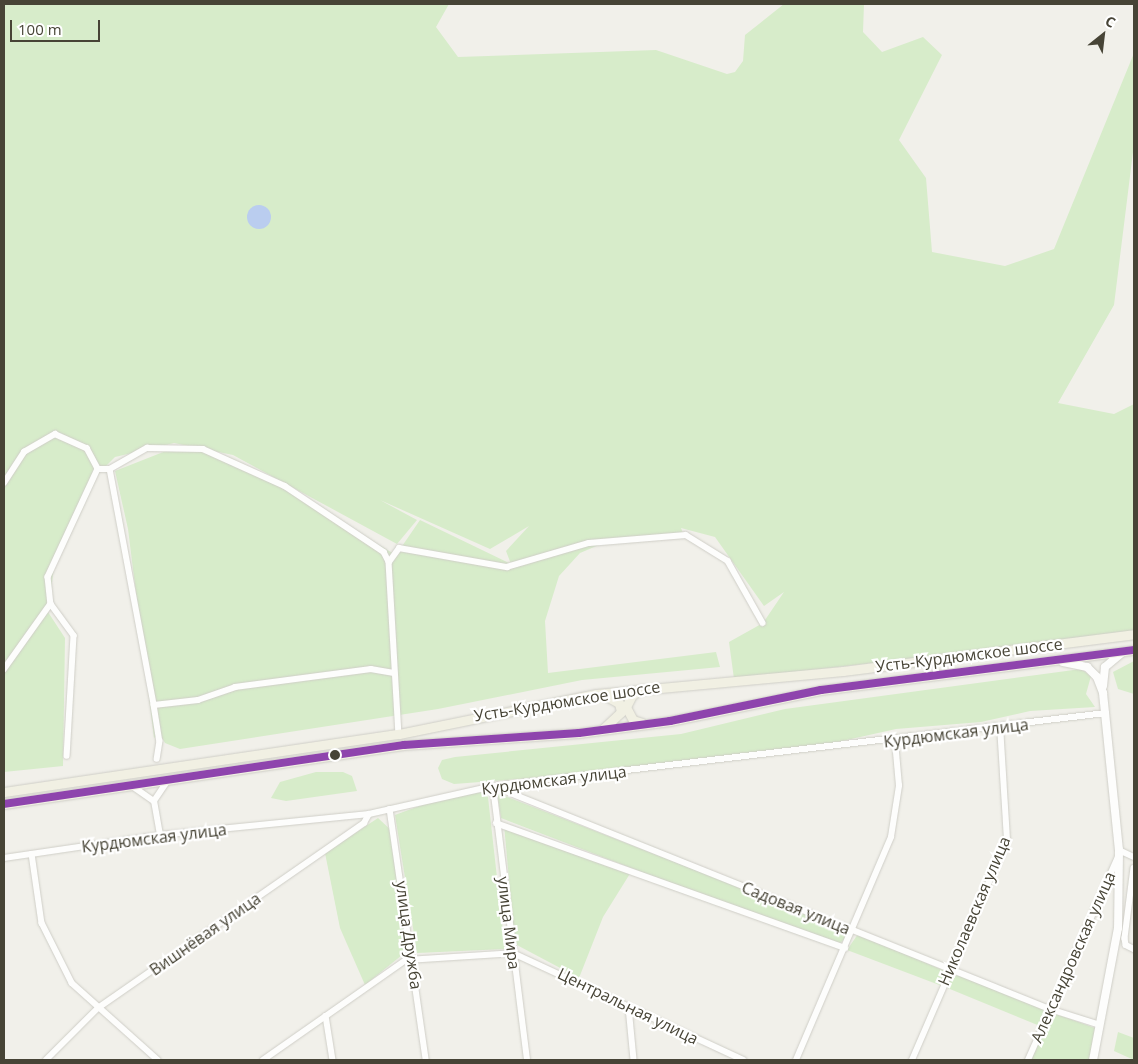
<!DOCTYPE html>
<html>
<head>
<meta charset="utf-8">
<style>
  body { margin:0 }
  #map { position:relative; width:1138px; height:1064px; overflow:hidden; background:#f1f0ea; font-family:"Open Sans",sans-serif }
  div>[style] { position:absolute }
  .green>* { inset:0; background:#d7ecca }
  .water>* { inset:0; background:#bacdef }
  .round { border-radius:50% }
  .roads { filter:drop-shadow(0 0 1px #cfcec7) drop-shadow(0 0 1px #cfcec7) }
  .minor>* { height:5.5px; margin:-2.75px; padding:0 2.75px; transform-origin:2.75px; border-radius:2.75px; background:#fdfdfc }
  .tertiary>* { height:8px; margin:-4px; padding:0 4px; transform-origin:4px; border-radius:4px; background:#fdfdfc }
  .primary>* { height:9px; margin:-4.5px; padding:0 4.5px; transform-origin:4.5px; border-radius:4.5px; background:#f1f0e3 }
  .bus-1>* { height:8px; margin:-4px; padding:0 4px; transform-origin:4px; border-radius:4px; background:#8e44ad }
  .dots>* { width:14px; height:14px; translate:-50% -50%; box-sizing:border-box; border:2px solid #fff; border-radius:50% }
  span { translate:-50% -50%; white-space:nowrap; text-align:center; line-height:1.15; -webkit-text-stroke:4.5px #fff; paint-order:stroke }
  .street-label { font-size:16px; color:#474436 }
  .frame { position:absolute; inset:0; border:5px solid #474436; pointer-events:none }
  .north { position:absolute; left:1078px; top:10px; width:50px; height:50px; -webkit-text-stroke:4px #fff; paint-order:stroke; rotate:29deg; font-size:14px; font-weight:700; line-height:20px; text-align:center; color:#474436 }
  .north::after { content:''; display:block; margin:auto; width:18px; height:22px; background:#474436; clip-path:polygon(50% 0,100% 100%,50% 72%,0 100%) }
  .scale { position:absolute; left:10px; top:20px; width:90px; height:22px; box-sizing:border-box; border:2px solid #474436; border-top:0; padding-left:6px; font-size:15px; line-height:18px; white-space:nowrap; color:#474436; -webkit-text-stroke:4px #fff; paint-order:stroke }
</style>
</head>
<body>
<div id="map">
  <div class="green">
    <div style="clip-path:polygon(4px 4px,449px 4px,436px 27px,458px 57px,656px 50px,727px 74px,735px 72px,743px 61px,745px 35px,784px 4px,864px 4px,863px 32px,882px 52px,923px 37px,942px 55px,899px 140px,926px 178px,932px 252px,1005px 266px,1054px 249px,1134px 53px,1134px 144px,1114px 305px,1058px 403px,1114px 414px,1134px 404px,1134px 633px,734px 679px,729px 642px,763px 623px,784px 592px,764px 606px,715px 537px,681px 528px,684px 536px,606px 542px,580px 553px,559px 576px,545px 621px,548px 673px,716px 652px,720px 667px,582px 680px,438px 709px,180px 749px,165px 743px,160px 734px,154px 738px,128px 529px,115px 471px,176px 447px,231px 458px,396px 555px,420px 520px,511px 564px,506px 551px,529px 526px,490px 549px,380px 500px,417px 520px,397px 544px,233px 455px,174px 443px,115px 457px,89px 483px,56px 553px,48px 612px,65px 638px,63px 766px,4px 772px)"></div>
    <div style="clip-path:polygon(1134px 661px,1134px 694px,1118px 689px,1113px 672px)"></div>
    <div style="clip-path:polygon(1081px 669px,1091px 676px,1086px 694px,1095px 707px,1030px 711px,981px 722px,896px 729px,824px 745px,532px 778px,454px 784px,442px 779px,438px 768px,442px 760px,455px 757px,681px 734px,785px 709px)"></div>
    <div style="clip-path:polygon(316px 772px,343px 772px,352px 776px,357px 791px,286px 801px,271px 798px,280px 782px)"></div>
    <div style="clip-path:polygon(483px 792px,488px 797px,505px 949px,417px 953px,395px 815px,438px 799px)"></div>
    <div style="clip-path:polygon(497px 793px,791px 907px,840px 927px,848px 936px,839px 944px,798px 932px,501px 818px)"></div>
    <div style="clip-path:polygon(378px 818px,393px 832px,407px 951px,365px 985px,340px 928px,325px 853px)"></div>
    <div style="clip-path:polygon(504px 825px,631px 872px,603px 917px,579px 978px,515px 944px)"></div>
    <div style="clip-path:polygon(858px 934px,945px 971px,942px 986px,847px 950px)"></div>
    <div style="clip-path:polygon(959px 975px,1045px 1010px,1040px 1026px,945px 987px,950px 978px)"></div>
    <div style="clip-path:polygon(1056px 1014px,1095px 1028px,1094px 1060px,1030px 1060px,1050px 1016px)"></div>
    <div style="clip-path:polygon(1118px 1032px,1134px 1038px,1134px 1060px,1114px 1051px)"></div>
  </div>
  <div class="water">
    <div class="round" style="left:247px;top:205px;width:24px;height:24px"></div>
  </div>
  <div class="roads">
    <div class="minor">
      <div style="left:98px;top:469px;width:12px"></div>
      <div style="left:110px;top:469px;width:43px;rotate:-29.6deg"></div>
      <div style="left:147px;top:448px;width:56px;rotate:1deg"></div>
      <div style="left:203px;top:449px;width:90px;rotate:24.3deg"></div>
      <div style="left:285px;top:486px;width:119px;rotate:33.7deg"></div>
      <div style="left:384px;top:552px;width:11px;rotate:63deg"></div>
      <div style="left:389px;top:562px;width:172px;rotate:86.7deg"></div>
      <div style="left:110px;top:469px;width:240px;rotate:79.4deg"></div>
      <div style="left:154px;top:705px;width:36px;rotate:81deg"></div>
      <div style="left:160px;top:741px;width:18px;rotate:99deg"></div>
      <div style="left:4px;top:483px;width:37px;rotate:-57deg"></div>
      <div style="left:24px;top:452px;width:36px;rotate:-30deg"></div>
      <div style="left:55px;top:434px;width:35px;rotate:24deg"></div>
      <div style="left:87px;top:448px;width:24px;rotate:62deg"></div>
      <div style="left:98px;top:469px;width:119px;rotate:114.8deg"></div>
      <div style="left:48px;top:577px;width:27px;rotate:84deg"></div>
      <div style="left:51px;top:604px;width:81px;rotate:125.5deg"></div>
      <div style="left:389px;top:562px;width:17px;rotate:-54deg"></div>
      <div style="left:399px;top:548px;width:110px;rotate:10deg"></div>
      <div style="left:507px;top:567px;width:85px;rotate:-16.3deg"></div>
      <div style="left:589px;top:543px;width:97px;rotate:-4.7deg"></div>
      <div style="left:686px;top:535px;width:49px;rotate:31.8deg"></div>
      <div style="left:728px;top:561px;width:71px;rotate:60.6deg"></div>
      <div style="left:51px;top:604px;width:39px;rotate:54deg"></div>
      <div style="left:74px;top:636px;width:120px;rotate:93.3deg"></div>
      <div style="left:154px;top:705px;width:44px;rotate:-6.5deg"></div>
      <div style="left:198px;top:700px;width:39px;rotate:-19deg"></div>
      <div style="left:235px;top:687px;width:137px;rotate:-7.5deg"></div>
      <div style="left:371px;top:669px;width:23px;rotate:10deg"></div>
      <div style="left:131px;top:785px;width:28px;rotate:35deg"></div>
      <div style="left:390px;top:809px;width:254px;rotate:81.8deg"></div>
      <div style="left:496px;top:823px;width:371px;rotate:19.7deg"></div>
      <div style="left:160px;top:835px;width:35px;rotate:-100deg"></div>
      <div style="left:154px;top:801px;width:25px;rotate:-56deg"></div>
      <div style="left:1119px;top:850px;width:17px;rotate:25deg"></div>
      <div style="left:32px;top:854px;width:70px;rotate:81.8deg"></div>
      <div style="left:42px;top:923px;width:67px;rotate:63.4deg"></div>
      <div style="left:72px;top:983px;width:115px;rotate:41.8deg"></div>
      <div style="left:4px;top:858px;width:158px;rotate:-8.4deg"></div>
      <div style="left:160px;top:835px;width:210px;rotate:-5.7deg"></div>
      <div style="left:369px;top:814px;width:127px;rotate:-12.7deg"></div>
      <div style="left:493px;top:786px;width:617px;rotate:-6.79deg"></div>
      <div style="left:1134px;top:868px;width:71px;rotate:97.3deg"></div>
      <div style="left:1125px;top:938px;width:7px;rotate:82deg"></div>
      <div style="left:1126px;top:945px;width:9px;rotate:27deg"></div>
      <div style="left:629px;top:1007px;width:53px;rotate:84.6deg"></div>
      <div style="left:326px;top:1016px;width:45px;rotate:81deg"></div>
      <div style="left:46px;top:1060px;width:74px;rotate:-45deg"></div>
      <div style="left:98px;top:1008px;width:324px;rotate:-34.8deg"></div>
      <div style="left:364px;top:823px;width:10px;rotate:-61deg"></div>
      <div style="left:263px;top:1060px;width:174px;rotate:-35deg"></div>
      <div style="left:406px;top:960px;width:107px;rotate:-3.7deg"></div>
      <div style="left:513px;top:953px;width:254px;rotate:24.9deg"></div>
      <div style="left:527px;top:1060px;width:276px;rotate:-97.1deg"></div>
      <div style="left:493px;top:786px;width:600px;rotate:21.82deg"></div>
      <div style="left:1050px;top:1009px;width:52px;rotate:17.7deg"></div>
      <div style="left:796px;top:1060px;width:242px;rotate:-66.9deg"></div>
      <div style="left:891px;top:837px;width:52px;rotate:-81.1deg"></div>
      <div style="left:899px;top:786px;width:45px;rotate:-95.1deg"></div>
      <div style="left:912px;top:1060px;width:240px;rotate:-66.6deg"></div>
      <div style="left:1007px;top:840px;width:113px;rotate:-93.5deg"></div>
      <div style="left:1028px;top:1060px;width:222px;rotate:-66.1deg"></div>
    </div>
    <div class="tertiary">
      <div style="left:1063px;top:662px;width:25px;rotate:12deg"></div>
      <div style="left:1087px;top:667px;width:14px;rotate:45deg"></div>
      <div style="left:1097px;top:677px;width:17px;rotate:69deg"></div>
      <div style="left:1103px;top:693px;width:158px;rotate:84.2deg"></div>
      <div style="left:1119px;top:850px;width:78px;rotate:90.7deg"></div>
      <div style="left:1118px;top:928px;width:134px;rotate:100.7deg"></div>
      <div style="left:1103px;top:686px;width:19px;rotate:-84deg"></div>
      <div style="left:1105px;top:667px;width:23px;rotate:-40deg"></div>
    </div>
    <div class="primary">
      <div style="left:641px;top:689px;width:11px;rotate:146deg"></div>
      <div style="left:632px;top:695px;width:13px;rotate:117deg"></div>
      <div style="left:626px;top:707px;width:15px;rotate:62deg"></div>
      <div style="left:633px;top:720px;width:9px;rotate:18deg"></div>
      <div style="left:604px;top:695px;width:17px;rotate:28deg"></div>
      <div style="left:619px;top:703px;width:9px;rotate:77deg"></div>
      <div style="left:621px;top:712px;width:23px;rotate:137deg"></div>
      <div style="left:4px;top:792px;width:399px;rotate:-8.4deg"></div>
      <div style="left:399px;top:734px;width:201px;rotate:-11.5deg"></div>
      <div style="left:596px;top:694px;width:248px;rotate:-5.3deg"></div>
      <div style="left:843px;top:671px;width:293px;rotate:-7.2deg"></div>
      <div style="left:4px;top:804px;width:404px;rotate:-8.4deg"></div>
      <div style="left:404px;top:745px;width:175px;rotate:-3.9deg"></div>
      <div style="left:579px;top:733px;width:92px;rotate:-7.5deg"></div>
      <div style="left:670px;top:721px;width:154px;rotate:-11.6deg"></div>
      <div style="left:821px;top:690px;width:316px;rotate:-7.3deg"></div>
    </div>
  </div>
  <div class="bus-1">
    <div style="left:4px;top:804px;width:404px;rotate:-8.4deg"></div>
    <div style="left:404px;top:745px;width:175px;rotate:-3.9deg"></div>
    <div style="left:579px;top:733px;width:92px;rotate:-7.5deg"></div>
    <div style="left:670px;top:721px;width:154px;rotate:-11.6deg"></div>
    <div style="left:821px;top:690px;width:316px;rotate:-7.3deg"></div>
  </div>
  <div class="dots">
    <div style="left:335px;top:755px;background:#474436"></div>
  </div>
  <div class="street-label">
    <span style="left:969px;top:655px;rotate:-7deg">Усть-Курдюмское шоссе</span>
    <span style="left:567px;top:701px;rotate:-9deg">Усть-Курдюмское шоссе</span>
    <span style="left:956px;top:733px;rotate:-7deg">Курдюмская улица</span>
    <span style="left:554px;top:780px;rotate:-7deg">Курдюмская улица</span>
    <span style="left:154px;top:838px;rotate:-7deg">Курдюмская улица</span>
    <span style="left:796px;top:908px;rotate:22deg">Садовая улица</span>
    <span style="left:974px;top:911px;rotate:-67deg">Николаевская улица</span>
    <span style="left:509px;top:923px;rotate:83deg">улица Мира</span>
    <span style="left:205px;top:934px;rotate:-35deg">Вишнёвая улица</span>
    <span style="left:409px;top:935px;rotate:82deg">улица Дружба</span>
    <span style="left:1073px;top:957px;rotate:-66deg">Александровская улица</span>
    <span style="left:628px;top:1006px;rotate:26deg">Центральная улица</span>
  </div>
  <div class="frame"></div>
  <div class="north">С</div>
  <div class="scale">100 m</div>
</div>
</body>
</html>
